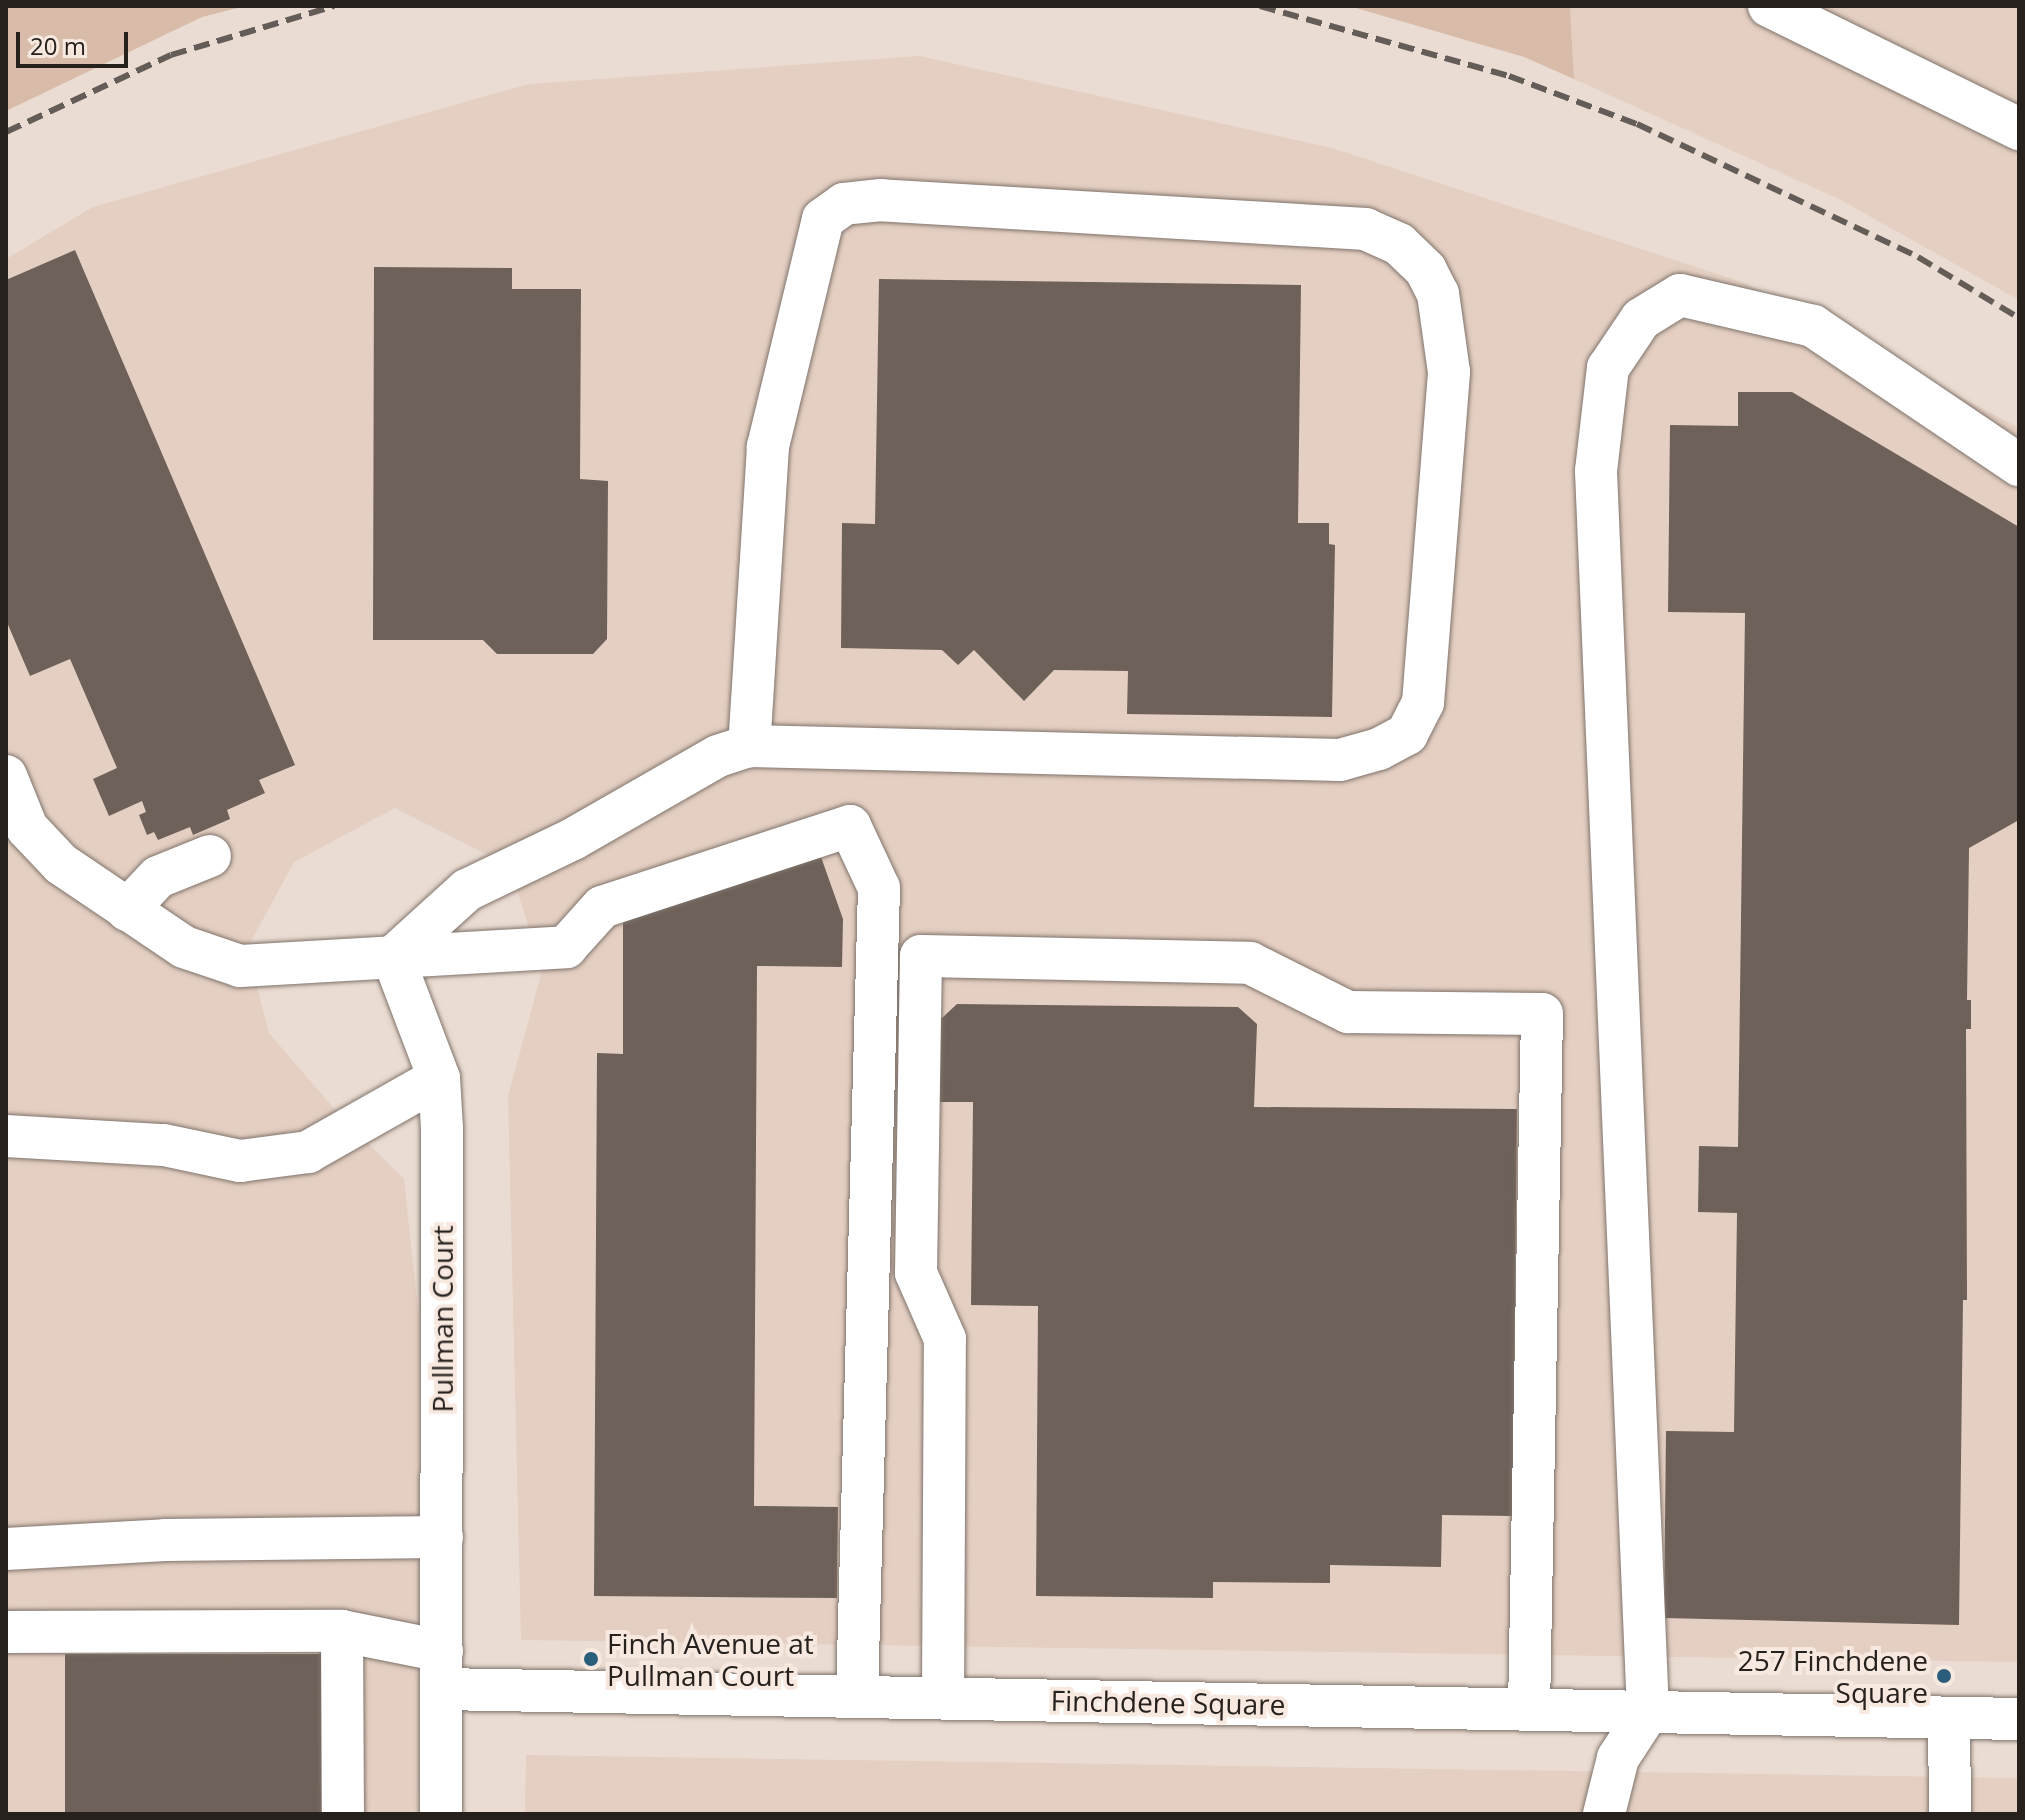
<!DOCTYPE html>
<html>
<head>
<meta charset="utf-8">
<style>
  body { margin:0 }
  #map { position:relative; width:2025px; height:1820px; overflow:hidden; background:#eadcd2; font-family:"Open Sans",sans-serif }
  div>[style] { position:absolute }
  .built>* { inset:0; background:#e4cfc2 }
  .green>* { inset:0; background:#d8bca9 }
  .building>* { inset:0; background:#6d6159; transform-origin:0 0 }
  .roads { filter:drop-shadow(0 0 2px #80746c) drop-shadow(0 0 2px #80746c) }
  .minor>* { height:42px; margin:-21px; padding:0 21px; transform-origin:21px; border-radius:21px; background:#fff }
  .rail>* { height:6px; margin-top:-3px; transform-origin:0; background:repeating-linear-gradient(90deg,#645c56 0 16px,transparent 0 24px) }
  .dots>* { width:22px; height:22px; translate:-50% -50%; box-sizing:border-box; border:4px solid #f7e9df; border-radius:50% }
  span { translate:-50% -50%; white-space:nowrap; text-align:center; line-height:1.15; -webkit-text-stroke:8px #f7e9df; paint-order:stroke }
  .street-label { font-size:28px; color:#26211d }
  .poi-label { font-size:28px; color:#26211d }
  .left { translate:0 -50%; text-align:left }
  .right { translate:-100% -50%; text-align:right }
  .frame { position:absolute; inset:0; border:8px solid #26211d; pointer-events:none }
  .scale { position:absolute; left:16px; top:32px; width:112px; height:36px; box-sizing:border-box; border:4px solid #26211d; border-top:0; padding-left:10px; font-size:24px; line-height:28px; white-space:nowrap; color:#26211d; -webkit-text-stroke:6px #f7e9df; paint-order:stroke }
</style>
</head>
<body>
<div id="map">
  <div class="built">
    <div style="clip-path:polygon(1570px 6px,2019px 6px,2019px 300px,1839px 199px,1574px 79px)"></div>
    <div style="clip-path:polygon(919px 56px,1332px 148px,1745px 283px,2019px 428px,2019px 1662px,521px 1640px,508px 1096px,542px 971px,510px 866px,395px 808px,294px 862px,247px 949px,269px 1033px,344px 1120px,404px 1179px,419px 1319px,418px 1814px,6px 1814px,6px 259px,93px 207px,529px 84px)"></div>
    <div style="clip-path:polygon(526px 1755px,2019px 1778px,2019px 1814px,525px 1814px)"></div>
  </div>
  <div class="green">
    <div style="clip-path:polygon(6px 6px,245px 6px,202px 17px,6px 111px)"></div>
    <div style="clip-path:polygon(1349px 6px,1570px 6px,1574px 79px,1524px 57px)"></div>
  </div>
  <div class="building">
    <div style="clip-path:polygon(75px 250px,295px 765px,259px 780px,265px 793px,227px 810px,230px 819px,193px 835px,190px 827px,158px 840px,154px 832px,147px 835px,139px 815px,146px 812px,142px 801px,109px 816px,93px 779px,117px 768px,70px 659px,30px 676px,6px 620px,6px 280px)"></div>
    <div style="clip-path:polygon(374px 267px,512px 268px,512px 289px,581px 289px,580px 479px,608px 481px,607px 639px,593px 654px,497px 654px,483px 640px,373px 640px)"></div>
    <div style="clip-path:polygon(879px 279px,1301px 285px,1298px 523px,1329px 523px,1329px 544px,1335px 545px,1332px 717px,1127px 714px,1128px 671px,1054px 670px,1024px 701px,974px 650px,958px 665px,942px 650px,841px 648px,842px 523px,875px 524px)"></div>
    <div style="clip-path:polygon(1738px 392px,1792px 392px,2019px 527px,2019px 820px,1969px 848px,1967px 1000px,1971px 1000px,1971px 1029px,1966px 1029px,1967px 1300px,1963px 1300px,1959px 1625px,1664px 1618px,1666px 1431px,1734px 1432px,1737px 1213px,1698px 1212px,1699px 1146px,1738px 1147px,1745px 613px,1668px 612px,1670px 425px,1738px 426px)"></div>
    <div style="clip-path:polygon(821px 857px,843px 919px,842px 967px,757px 966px,754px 1506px,838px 1507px,837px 1598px,594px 1596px,597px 1053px,623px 1054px,623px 922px)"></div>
    <div style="clip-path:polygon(957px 1004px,1238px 1007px,1257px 1024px,1254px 1107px,1517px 1109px,1513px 1516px,1442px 1515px,1441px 1567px,1330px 1565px,1330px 1583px,1213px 1582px,1213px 1598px,1036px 1596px,1038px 1306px,971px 1305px,973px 1102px,928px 1102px,928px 1031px)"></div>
    <div style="left:65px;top:1654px;width:256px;height:160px"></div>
  </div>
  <div class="roads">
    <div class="minor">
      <div style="left:1769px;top:6px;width:279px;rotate:26.2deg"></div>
      <div style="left:6px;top:776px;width:56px;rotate:68deg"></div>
      <div style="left:27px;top:828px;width:50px;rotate:46.6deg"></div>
      <div style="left:61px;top:864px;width:148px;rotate:34deg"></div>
      <div style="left:184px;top:947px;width:59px;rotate:18.7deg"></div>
      <div style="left:240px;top:966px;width:327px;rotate:-3.3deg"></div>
      <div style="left:566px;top:947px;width:54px;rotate:-48deg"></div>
      <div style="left:602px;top:907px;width:261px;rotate:-18.1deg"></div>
      <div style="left:850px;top:826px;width:68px;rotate:64.9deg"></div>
      <div style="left:879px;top:888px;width:808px;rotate:91.56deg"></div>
      <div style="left:127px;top:910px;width:45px;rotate:-46.8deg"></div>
      <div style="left:158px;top:877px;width:56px;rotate:-22deg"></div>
      <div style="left:393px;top:957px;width:100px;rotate:-42.2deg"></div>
      <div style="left:467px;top:890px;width:118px;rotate:-25.7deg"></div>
      <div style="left:573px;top:839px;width:167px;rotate:-29.8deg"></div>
      <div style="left:718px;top:756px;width:33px;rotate:-18deg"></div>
      <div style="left:749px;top:746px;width:591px;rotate:1.36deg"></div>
      <div style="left:1340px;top:760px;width:41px;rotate:-15.8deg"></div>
      <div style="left:1379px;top:749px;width:32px;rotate:-28deg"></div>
      <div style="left:1407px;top:734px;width:35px;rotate:-63deg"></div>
      <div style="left:1423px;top:703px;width:332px;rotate:-85.5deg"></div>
      <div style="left:1449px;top:372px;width:79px;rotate:-98deg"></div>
      <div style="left:1438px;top:294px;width:27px;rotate:-117deg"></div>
      <div style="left:1426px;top:270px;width:37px;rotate:-136deg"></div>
      <div style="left:1399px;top:244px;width:36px;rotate:-156deg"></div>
      <div style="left:1366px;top:229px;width:486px;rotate:-176.6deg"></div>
      <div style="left:881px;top:200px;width:37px;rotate:174deg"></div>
      <div style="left:844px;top:204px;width:26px;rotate:144deg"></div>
      <div style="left:823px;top:219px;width:235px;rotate:103.6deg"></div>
      <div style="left:768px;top:447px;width:300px;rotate:93.6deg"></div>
      <div style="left:393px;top:957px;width:129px;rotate:69.2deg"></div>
      <div style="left:439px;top:1078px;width:51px;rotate:86.6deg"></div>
      <div style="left:442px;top:1129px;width:685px;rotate:90.08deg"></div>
      <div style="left:6px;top:1136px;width:158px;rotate:3.3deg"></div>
      <div style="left:164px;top:1145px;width:78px;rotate:11.9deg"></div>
      <div style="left:240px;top:1161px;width:69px;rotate:-7.5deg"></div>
      <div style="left:308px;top:1152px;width:150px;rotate:-29.5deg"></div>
      <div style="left:6px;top:1549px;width:159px;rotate:-3.2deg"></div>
      <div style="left:165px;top:1540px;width:277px;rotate:-0.6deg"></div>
      <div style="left:342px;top:1631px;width:183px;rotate:89.7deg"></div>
      <div style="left:6px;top:1632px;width:336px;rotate:-0.2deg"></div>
      <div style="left:342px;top:1631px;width:102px;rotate:11.3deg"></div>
      <div style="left:442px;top:1689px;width:1577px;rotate:1.09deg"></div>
      <div style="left:943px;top:1698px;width:359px;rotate:-89.7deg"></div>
      <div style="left:945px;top:1339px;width:72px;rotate:-113.7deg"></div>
      <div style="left:916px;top:1273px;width:317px;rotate:-89.1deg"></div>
      <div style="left:921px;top:956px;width:329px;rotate:1.2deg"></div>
      <div style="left:1250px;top:963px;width:110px;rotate:26.6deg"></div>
      <div style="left:1348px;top:1012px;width:194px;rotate:0.6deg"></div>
      <div style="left:1542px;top:1014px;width:695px;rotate:91.07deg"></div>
      <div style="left:1949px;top:1718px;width:96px;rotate:89.4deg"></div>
      <div style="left:1604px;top:1814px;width:58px;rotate:-76deg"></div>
      <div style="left:1618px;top:1758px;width:55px;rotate:-56.9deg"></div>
      <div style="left:1648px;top:1712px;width:1242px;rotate:-92.4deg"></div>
      <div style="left:1596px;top:471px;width:104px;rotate:-83.4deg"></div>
      <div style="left:1608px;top:368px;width:59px;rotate:-56deg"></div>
      <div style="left:1641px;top:319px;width:46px;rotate:-31.6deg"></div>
      <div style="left:1680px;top:295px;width:137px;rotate:13.1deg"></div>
      <div style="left:1813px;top:326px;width:249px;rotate:34deg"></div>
    </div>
  </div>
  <div class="rail">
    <div style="left:1260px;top:6px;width:259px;rotate:15.7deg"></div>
    <div style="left:1509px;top:76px;width:137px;rotate:20.6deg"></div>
    <div style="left:1637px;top:124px;width:311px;rotate:25.3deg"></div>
    <div style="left:1918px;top:257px;width:118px;rotate:31.1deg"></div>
    <div style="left:6px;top:132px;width:182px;rotate:-25deg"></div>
    <div style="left:171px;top:55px;width:170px;rotate:-16.7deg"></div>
  </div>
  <div class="dots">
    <div style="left:591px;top:1659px;background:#2b5e7b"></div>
    <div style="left:1944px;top:1676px;background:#2b5e7b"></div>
  </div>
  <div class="street-label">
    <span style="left:442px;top:1319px;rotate:-90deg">Pullman Court</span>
    <span style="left:1168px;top:1702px;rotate:1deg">Finchdene Square</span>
  </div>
  <div class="poi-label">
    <span class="left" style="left:607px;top:1659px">Finch Avenue at<br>Pullman Court</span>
    <span class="right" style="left:1928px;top:1676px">257 Finchdene<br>Square</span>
  </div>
  <div class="frame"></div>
  <div class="scale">20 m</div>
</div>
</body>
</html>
